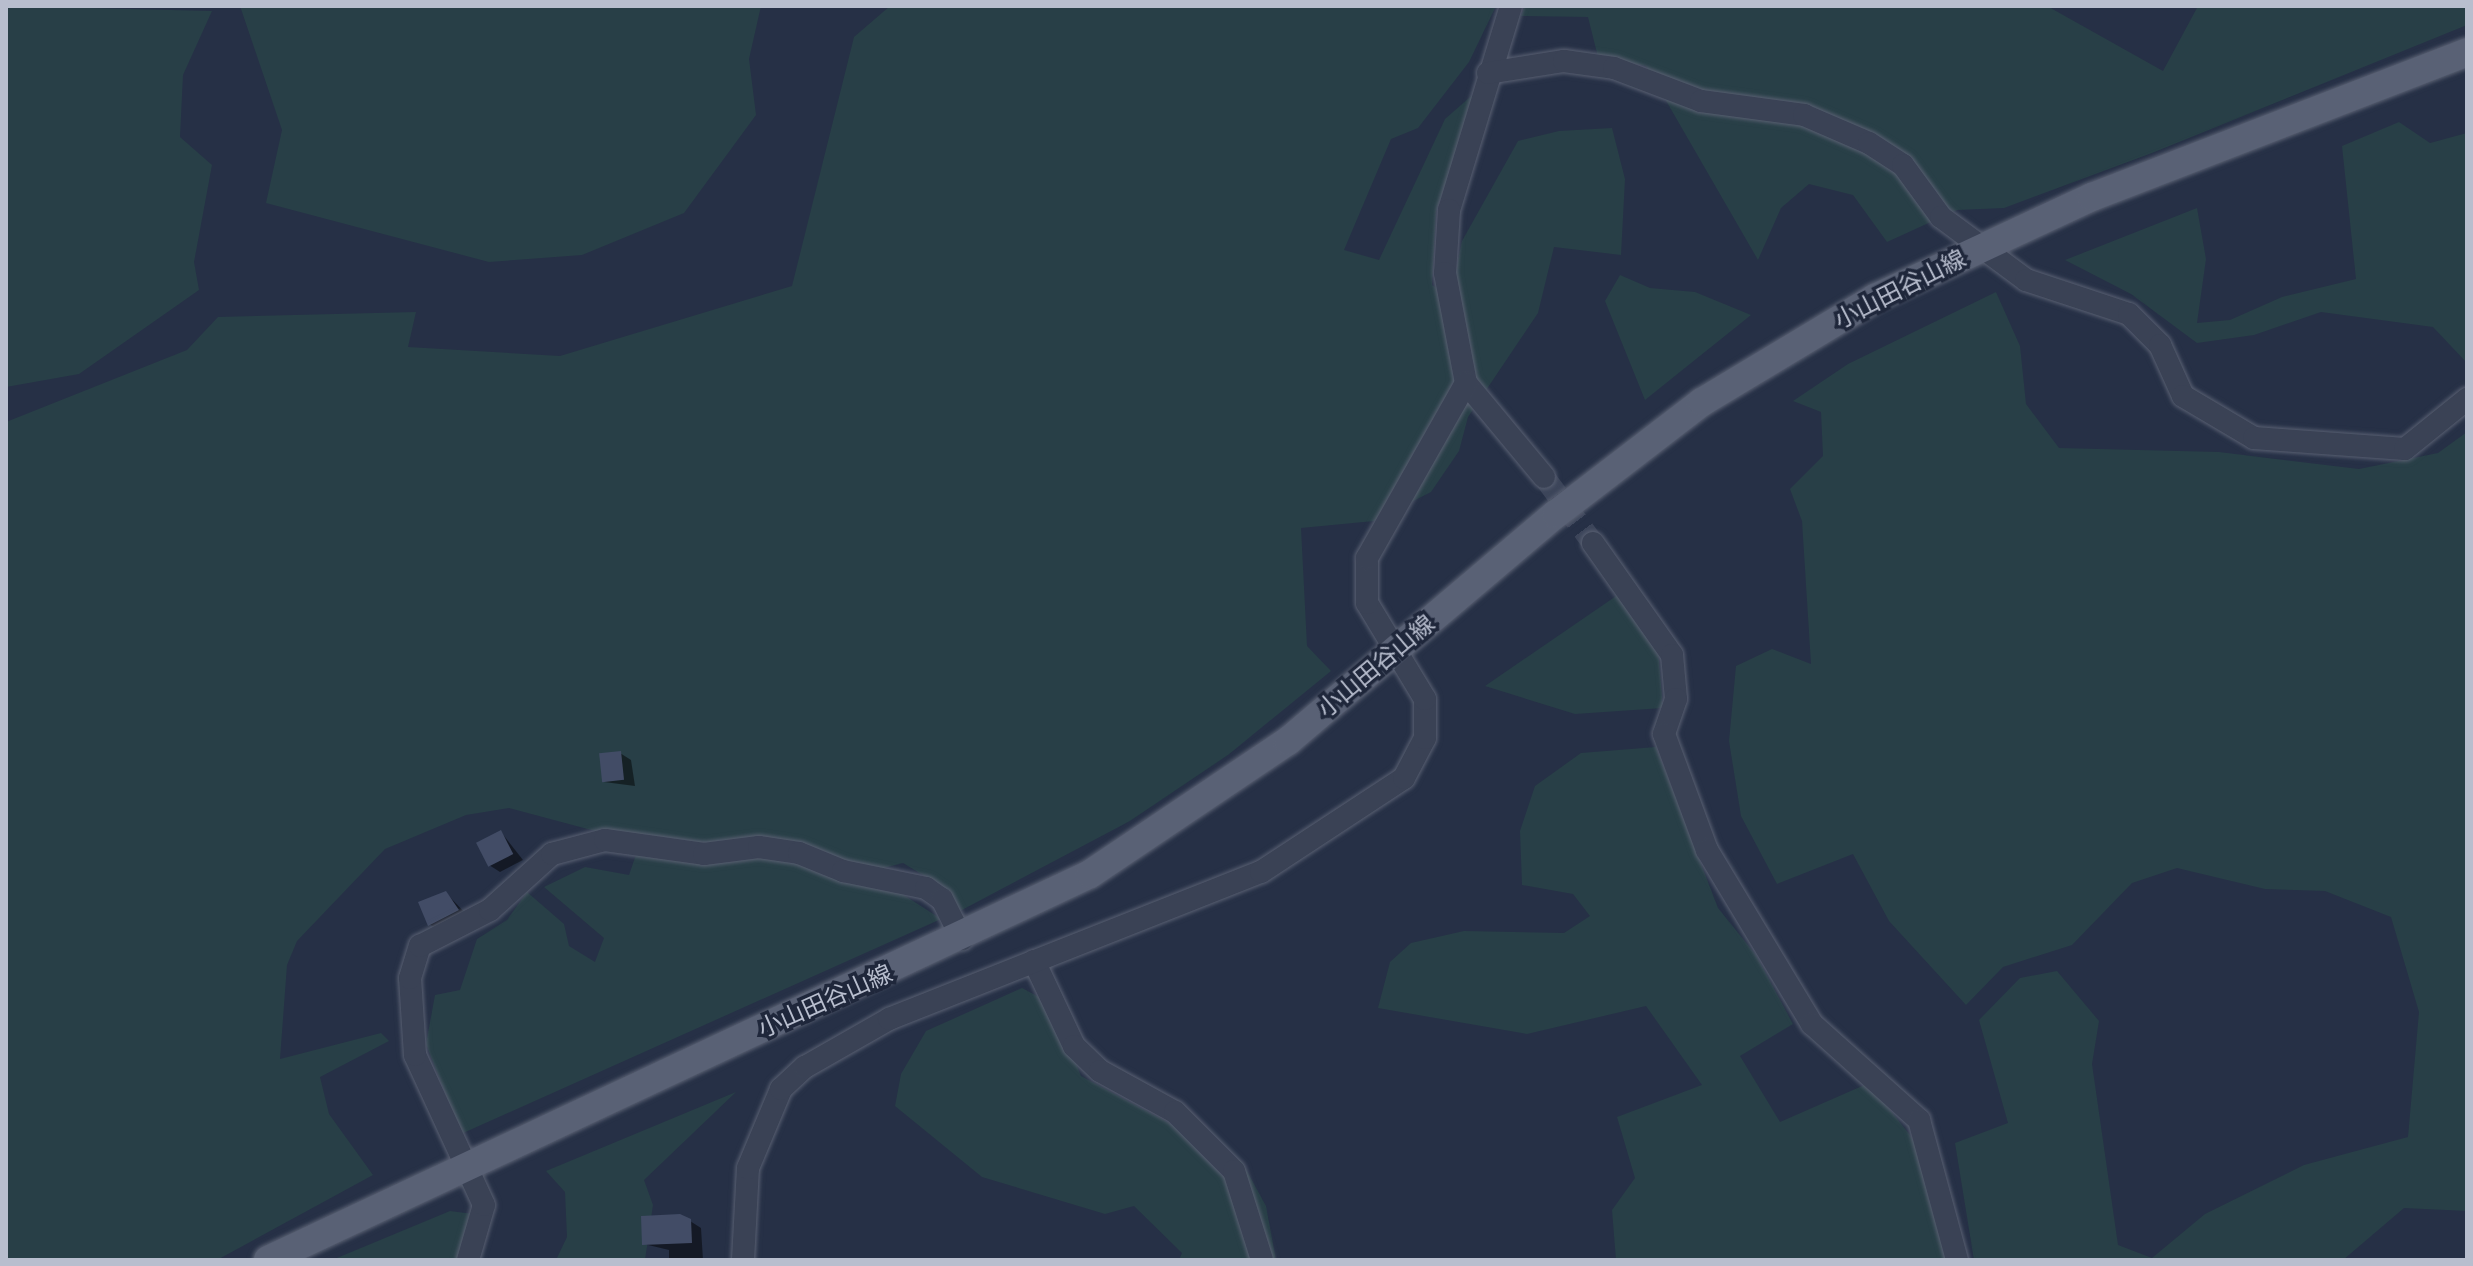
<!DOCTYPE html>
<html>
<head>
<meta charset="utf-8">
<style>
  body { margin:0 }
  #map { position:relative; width:2473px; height:1266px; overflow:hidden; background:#263046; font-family:Ubuntu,"Noto Sans JP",sans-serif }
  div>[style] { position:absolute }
  .green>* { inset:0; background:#283f47 }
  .shadow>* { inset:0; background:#0007 }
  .building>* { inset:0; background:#424c66; transform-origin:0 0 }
  .minor-tunnel>* { height:22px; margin-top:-11px; transform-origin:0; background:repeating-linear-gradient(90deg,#3c455a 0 22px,transparent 0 33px) }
  .roads { filter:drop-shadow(0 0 2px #596072) drop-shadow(0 0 2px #596072) }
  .minor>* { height:22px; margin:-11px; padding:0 11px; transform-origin:11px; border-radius:11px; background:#3a4255 }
  .major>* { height:28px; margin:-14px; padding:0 14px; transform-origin:14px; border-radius:14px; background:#596175 }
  span { translate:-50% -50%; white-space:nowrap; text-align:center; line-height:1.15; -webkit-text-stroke:7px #1f273b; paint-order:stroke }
  .street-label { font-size:24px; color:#b8bece }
  .frame { position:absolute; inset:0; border:8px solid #b8bece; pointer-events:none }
</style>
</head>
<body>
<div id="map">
  <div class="green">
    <div style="clip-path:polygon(6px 6px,212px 11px,183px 75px,180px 137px,212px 165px,194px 262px,199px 290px,79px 374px,6px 387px)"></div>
    <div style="clip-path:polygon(240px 6px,761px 6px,749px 59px,756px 115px,684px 213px,582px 255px,489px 262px,266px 203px,282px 130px)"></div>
    <div style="clip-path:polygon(890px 6px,1496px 6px,1469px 62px,1418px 128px,1391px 139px,1344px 250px,1379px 260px,1445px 119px,1477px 91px,1436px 212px,1432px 285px,1450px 297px,1462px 241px,1518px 141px,1559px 131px,1612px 128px,1625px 179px,1621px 255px,1554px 247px,1538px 313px,1468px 417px,1459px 451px,1431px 492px,1374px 521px,1301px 528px,1307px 646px,1331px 671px,1228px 755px,1130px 821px,960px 911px,941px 886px,903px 863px,868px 872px,941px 919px,461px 1134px,426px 1044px,435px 995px,460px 990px,477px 939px,507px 920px,527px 892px,564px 924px,569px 946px,595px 962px,604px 938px,544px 887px,585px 867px,629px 875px,640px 843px,509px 808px,466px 815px,385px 849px,297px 941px,287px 965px,280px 1059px,381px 1033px,389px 1041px,320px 1077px,329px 1114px,373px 1175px,217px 1260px,6px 1260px,6px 422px,187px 350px,218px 317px,416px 312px,408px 347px,560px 356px,792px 286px,854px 37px)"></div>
    <div style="clip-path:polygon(1525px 6px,2047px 6px,2163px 71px,2198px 6px,2467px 6px,2467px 25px,2152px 153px,2004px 208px,1957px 210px,1887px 242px,1853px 195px,1809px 184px,1781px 208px,1758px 260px,1646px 66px,1598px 57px,1588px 17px,1521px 16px)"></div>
    <div style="clip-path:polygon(2399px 122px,2430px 143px,2467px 133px,2467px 363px,2433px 327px,2321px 312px,2254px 335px,2197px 343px,2131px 294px,2065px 260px,2197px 208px,2206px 259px,2197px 323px,2230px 320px,2282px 297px,2356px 279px,2342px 146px)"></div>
    <div style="clip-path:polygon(1620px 275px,1650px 288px,1695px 292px,1751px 315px,1645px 400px,1605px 301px)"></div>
    <div style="clip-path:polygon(1996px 292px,2020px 346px,2026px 404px,2059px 448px,2219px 452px,2359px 469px,2438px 453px,2467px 432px,2467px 1211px,2404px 1208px,2343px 1260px,1974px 1260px,1955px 1143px,2008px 1123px,1979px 1020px,2020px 978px,2057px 971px,2099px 1021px,2092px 1064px,2118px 1245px,2152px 1258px,2205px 1214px,2304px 1165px,2408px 1137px,2419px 1012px,2391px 917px,2325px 891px,2265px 889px,2177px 868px,2132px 883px,2072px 945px,2003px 967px,1966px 1005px,1889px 921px,1853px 854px,1777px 884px,1741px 816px,1729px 741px,1736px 666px,1772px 649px,1811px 664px,1802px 521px,1790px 489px,1823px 456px,1821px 412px,1793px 401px,1848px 364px)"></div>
    <div style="clip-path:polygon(1622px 592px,1657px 637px,1663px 708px,1575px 714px,1485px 686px)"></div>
    <div style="clip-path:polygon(1656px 747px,1718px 908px,1756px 955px,1793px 1024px,1740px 1056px,1780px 1122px,1869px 1083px,1931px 1162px,1956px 1260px,1616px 1260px,1612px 1210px,1635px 1178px,1617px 1117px,1702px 1085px,1646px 1006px,1527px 1034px,1378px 1008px,1390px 962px,1411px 943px,1464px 931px,1564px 933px,1590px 916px,1573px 894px,1522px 885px,1520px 831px,1535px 786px,1581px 753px)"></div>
    <div style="clip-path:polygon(1022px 988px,1052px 1004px,1081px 1076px,1242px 1162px,1266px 1206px,1276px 1260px,1179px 1260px,1182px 1253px,1134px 1206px,1105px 1214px,982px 1177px,895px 1106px,901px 1074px,926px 1031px)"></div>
    <div style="clip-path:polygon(736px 1092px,644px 1180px,653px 1205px,645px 1260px,556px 1260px,567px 1237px,565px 1192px,546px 1171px)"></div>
    <div style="clip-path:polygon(450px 1211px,473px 1214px,463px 1260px,332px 1260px)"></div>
  </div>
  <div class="shadow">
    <div style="clip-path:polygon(620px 753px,631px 760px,635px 786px,604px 782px)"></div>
    <div style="clip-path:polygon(501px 832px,523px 860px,500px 872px,489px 865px)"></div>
    <div style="clip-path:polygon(446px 893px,469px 917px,440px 931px,429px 924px)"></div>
    <div style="clip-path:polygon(690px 1221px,701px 1228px,703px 1260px,669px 1260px,669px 1250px,644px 1244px)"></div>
  </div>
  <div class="building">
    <div style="left:621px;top:751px;width:29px;height:22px;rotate:84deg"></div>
    <div style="left:501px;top:830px;width:27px;height:28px;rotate:63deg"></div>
    <div style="clip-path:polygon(446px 891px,459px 910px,428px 926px,418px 902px)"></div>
    <div style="clip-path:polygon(680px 1214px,691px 1219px,692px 1243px,642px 1245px,641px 1216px)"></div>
  </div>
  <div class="minor-tunnel">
    <div style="left:1544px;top:477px;width:82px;rotate:53.4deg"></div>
  </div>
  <div class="roads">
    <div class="minor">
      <div style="left:1511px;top:6px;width:213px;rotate:106.9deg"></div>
      <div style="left:1449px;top:210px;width:63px;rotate:93.6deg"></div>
      <div style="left:1445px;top:273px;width:112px;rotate:79.2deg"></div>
      <div style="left:1466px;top:383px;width:122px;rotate:50.3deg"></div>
      <div style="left:1488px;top:73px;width:77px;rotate:-9deg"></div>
      <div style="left:1564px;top:61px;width:50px;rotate:8deg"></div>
      <div style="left:1614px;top:68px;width:93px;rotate:20.8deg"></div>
      <div style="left:1701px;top:101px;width:104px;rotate:7.7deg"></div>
      <div style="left:1804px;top:115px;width:71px;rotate:23.3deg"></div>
      <div style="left:1869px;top:143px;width:40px;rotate:32.9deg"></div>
      <div style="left:1903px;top:165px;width:64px;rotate:53.8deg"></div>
      <div style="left:1941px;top:217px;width:106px;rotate:36.5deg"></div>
      <div style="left:2026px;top:280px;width:108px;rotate:18.3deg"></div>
      <div style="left:2129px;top:314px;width:44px;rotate:45deg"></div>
      <div style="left:2160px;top:345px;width:56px;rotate:65.7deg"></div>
      <div style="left:2183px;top:396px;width:82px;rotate:30.6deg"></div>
      <div style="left:2254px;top:438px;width:151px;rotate:4.2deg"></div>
      <div style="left:2405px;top:449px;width:80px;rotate:-38.9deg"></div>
      <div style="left:1593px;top:543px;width:137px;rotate:54.8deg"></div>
      <div style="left:1672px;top:655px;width:44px;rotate:84.8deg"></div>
      <div style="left:1676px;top:699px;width:37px;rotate:109deg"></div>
      <div style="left:1664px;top:734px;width:124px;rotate:69.7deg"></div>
      <div style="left:1707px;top:850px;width:203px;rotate:58.9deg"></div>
      <div style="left:1812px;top:1024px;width:144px;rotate:41.9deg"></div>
      <div style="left:1919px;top:1120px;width:145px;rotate:74.8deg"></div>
      <div style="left:1034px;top:961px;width:94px;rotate:64.8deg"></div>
      <div style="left:1074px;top:1046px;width:36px;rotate:44deg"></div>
      <div style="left:1100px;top:1071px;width:85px;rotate:28.7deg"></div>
      <div style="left:1175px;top:1112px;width:83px;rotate:45deg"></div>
      <div style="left:1234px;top:1171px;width:93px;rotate:72.5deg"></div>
      <div style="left:468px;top:1260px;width:57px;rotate:-73.8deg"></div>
      <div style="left:484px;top:1205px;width:165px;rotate:-114.7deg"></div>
      <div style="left:415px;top:1055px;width:77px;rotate:-93.7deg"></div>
      <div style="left:410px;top:978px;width:34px;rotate:-73deg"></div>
      <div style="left:420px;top:946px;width:79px;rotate:-27.2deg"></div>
      <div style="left:490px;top:910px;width:84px;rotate:-42.1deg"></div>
      <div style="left:552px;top:854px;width:55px;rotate:-14.8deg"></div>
      <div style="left:605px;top:840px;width:100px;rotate:8deg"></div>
      <div style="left:704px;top:854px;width:55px;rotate:-7.3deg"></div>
      <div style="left:759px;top:847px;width:40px;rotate:8.5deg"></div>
      <div style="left:799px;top:853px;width:48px;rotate:22.2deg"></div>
      <div style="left:843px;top:871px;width:85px;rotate:11.6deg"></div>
      <div style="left:926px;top:888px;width:19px;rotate:35deg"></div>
      <div style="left:942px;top:899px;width:45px;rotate:63.4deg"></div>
      <div style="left:743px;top:1260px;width:92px;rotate:-86.9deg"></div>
      <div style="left:748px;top:1168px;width:86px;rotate:-67.3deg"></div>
      <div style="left:781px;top:1089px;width:33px;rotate:-43deg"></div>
      <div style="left:805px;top:1067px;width:97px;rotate:-29.7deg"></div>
      <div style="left:889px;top:1019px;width:400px;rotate:-21.6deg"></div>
      <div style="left:1261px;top:872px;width:171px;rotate:-33.3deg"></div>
      <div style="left:1404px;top:778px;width:45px;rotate:-62.3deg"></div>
      <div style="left:1425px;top:738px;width:39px;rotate:-90deg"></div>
      <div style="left:1425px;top:699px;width:112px;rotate:-121.1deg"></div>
      <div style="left:1367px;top:603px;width:45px;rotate:-90deg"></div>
      <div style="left:1367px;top:558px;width:201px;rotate:-60.5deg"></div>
    </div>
    <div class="major">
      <div style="left:268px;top:1260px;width:908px;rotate:-25.15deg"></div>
      <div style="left:1090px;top:874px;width:239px;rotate:-33.9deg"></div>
      <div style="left:1288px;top:741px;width:351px;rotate:-40.3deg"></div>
      <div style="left:1556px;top:514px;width:184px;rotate:-37.5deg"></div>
      <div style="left:1702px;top:402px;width:202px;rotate:-31deg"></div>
      <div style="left:1875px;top:298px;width:239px;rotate:-25deg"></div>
      <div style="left:2092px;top:197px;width:402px;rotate:-21.1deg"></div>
    </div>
  </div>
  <div class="street-label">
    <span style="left:1900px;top:289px;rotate:-27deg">小山田谷山線</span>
    <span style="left:1376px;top:666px;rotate:-40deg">小山田谷山線</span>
    <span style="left:825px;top:1001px;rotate:-24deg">小山田谷山線</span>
  </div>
  <div class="frame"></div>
</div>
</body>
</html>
